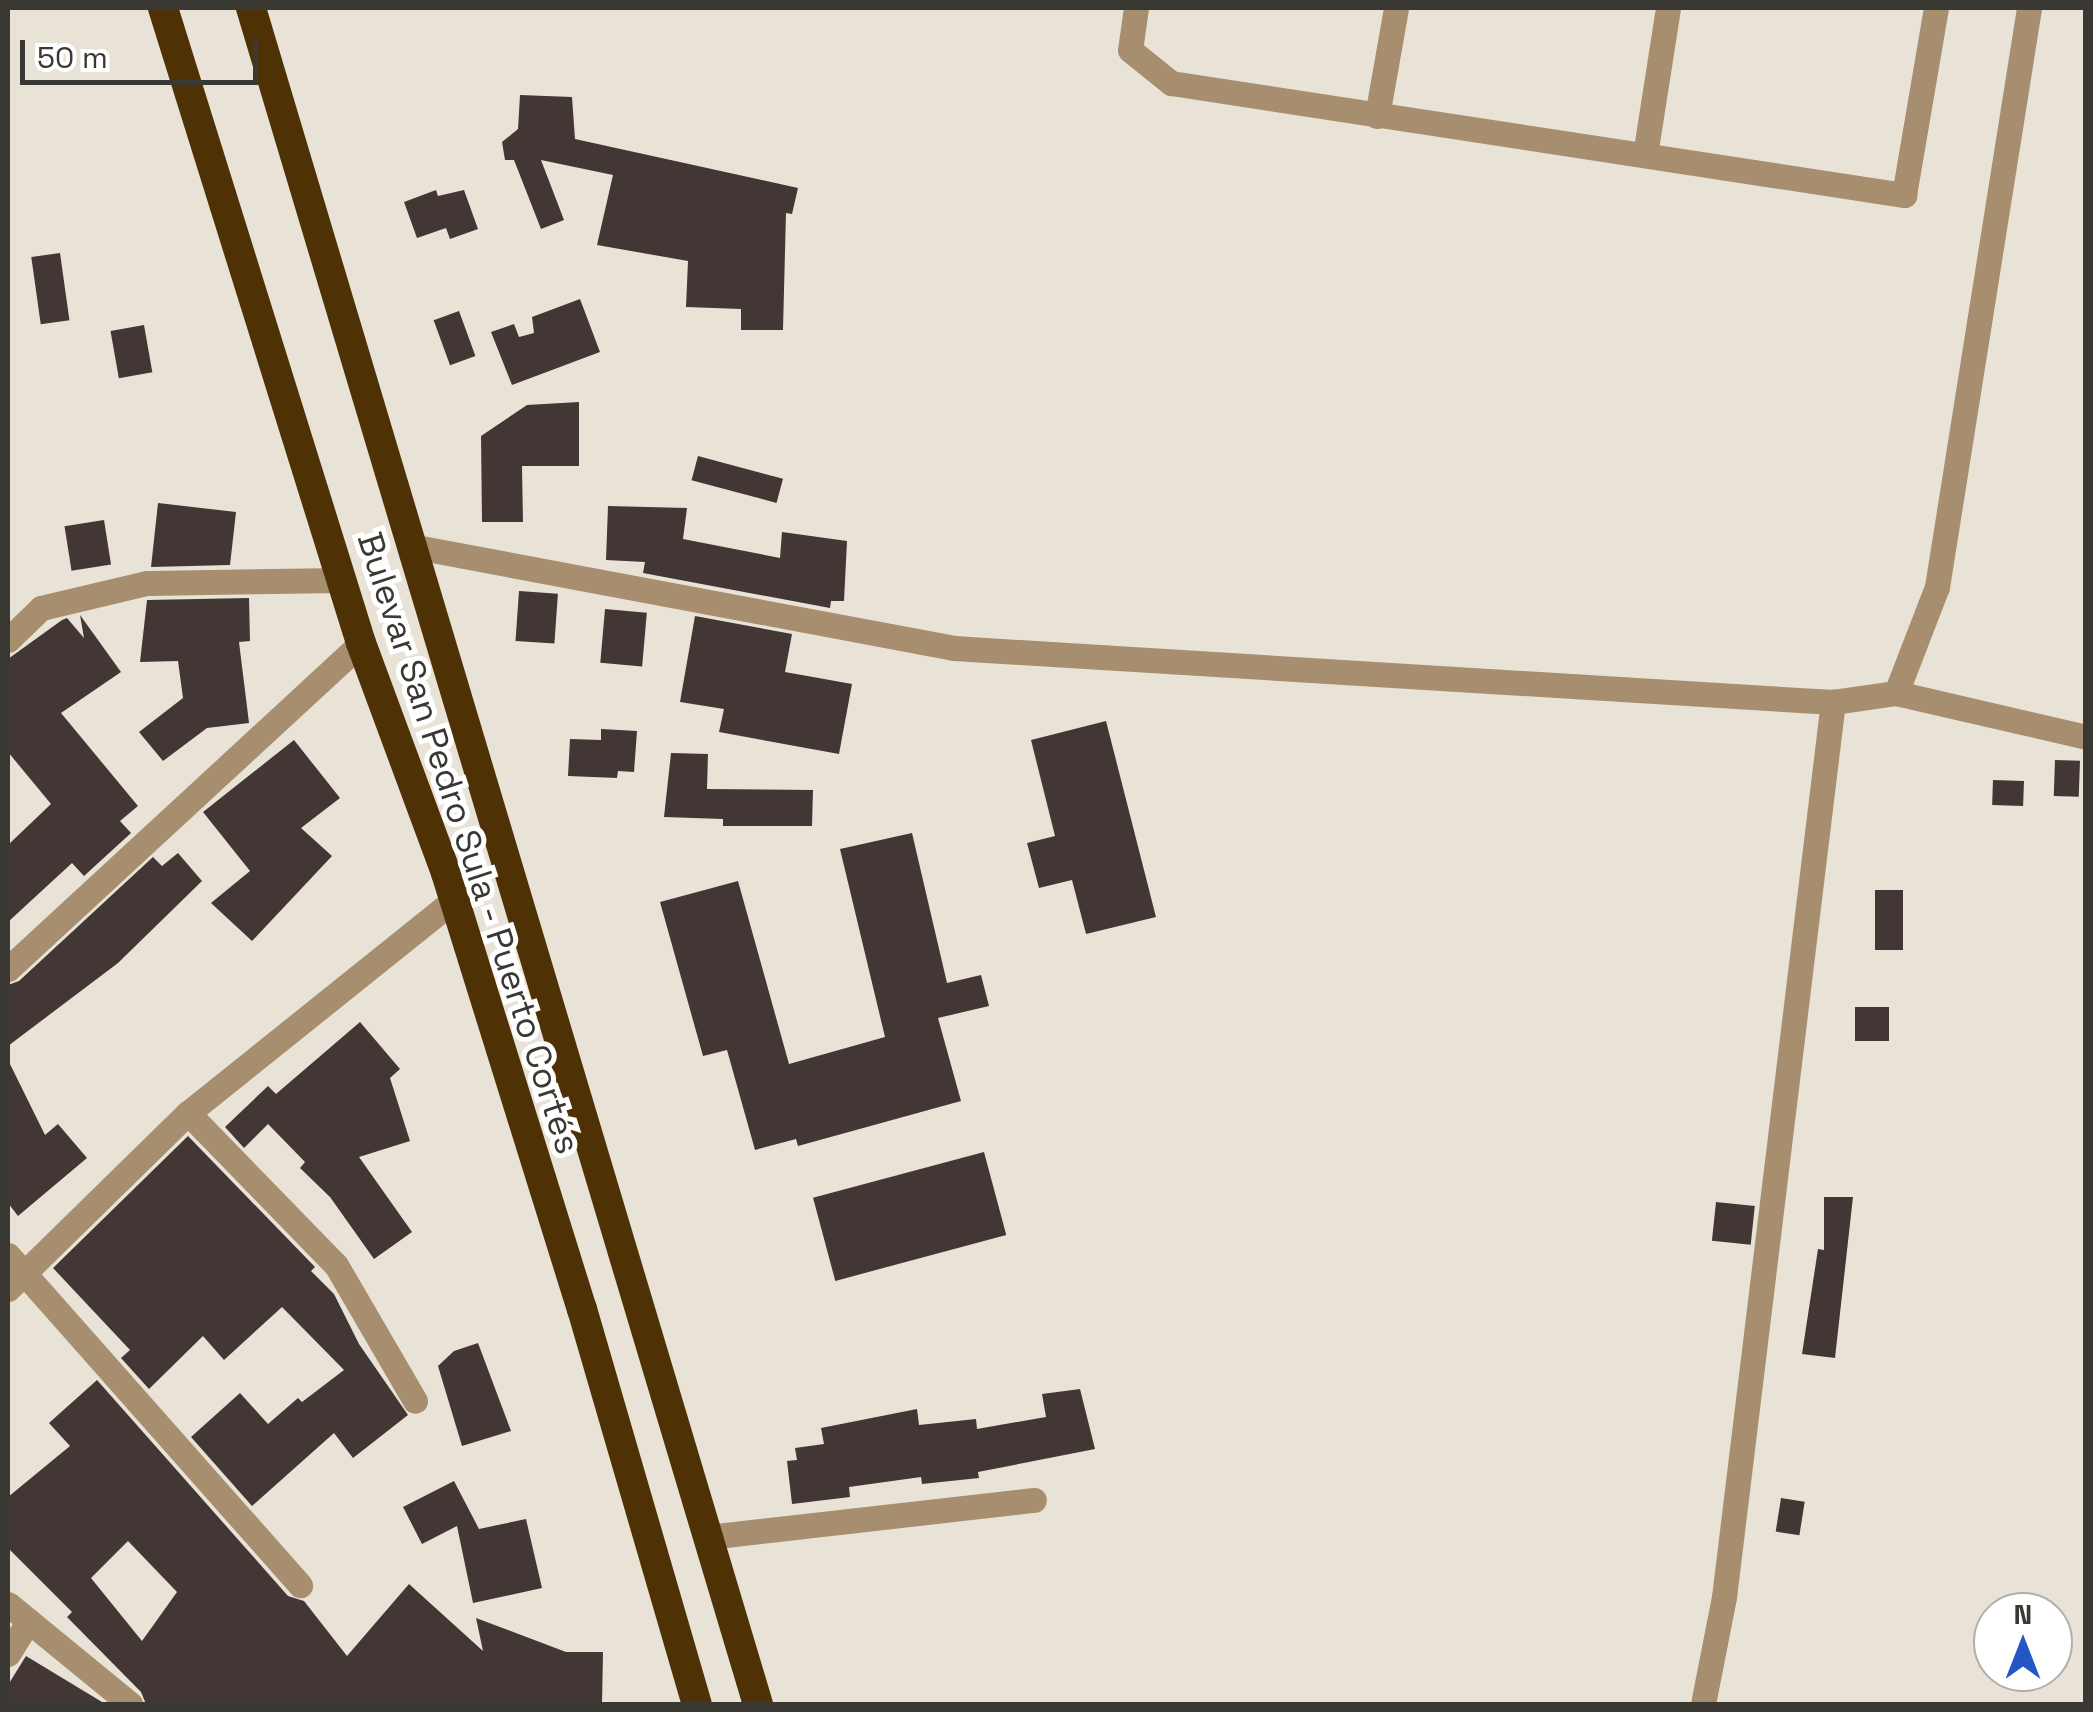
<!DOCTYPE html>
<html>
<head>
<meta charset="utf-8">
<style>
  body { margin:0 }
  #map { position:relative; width:2093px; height:1712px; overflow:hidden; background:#e9e3d7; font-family:"Space Grotesk",sans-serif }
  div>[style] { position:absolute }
  .building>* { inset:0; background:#423734; transform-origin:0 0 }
  .minor>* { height:25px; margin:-12.5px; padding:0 12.5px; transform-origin:12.5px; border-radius:12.5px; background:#a68e6f }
  .highway>* { height:30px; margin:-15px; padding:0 15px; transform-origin:15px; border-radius:15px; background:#4e3206 }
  span { translate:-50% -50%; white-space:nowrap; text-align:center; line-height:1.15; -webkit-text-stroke:10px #fff; paint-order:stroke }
  .street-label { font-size:35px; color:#3a3833 }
  .frame { position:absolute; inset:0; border:10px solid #3a3833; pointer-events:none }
  .north { position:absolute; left:1973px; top:1592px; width:100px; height:100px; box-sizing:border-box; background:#fff; border:2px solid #b0afad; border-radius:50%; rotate:0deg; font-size:28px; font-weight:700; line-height:40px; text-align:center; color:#3a3833 }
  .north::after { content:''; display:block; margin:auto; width:35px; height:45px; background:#2457c5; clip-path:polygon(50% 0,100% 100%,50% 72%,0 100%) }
  .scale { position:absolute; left:20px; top:40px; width:238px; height:45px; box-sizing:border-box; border:5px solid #3a3833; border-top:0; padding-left:12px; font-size:30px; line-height:35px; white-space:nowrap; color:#3a3833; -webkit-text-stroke:8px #fff; paint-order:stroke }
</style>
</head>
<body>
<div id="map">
  <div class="building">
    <div style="clip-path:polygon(520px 95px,572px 97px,575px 139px,798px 188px,792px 214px,786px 213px,783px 330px,741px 330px,741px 309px,686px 307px,688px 261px,597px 245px,613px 175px,541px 160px,564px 220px,541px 229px,514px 160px,505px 160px,502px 142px,518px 129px)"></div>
    <div style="clip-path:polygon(436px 190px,438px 196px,464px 190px,478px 229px,450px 239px,446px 228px,417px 238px,404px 202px)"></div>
    <div style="left:60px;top:253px;width:68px;height:29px;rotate:82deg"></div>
    <div style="clip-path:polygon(580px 299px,600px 352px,512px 385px,491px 332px,514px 324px,519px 337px,534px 333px,532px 317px)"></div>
    <div style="left:459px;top:311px;width:48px;height:27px;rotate:70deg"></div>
    <div style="left:144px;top:325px;width:48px;height:34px;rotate:80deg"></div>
    <div style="clip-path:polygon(579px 402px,579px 466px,522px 466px,523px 522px,482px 522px,481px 436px,527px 405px)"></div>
    <div style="left:698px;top:456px;width:88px;height:25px;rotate:15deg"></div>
    <div style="clip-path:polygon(158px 503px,236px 512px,230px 565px,151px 567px)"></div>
    <div style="clip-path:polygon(608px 506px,687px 508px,683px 539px,780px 558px,782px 532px,847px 541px,844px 601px,831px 601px,830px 608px,643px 573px,645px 562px,606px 560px)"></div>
    <div style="left:104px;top:520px;width:45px;height:40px;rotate:81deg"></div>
    <div style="left:519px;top:591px;width:39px;height:50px;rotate:4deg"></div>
    <div style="clip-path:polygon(249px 598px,250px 641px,239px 642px,249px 723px,207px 728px,163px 761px,139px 732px,183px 698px,178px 661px,140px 662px,147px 600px)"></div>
    <div style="left:605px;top:609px;width:42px;height:54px;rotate:5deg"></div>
    <div style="clip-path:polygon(80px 615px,121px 672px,61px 713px,138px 806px,120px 821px,131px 833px,84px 876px,72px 863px,8px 922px,8px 845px,51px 804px,8px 752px,8px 659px,62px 620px,67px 618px,84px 638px)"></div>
    <div style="clip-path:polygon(695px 616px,792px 634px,785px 672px,852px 684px,839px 754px,719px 732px,724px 709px,680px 702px)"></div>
    <div style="clip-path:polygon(1106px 721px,1156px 917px,1086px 934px,1072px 880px,1039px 888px,1027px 843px,1055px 836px,1031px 740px)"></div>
    <div style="clip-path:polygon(601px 729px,637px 731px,634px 772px,618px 771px,617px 778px,568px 776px,570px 739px,601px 740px)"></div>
    <div style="clip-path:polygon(294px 740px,340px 798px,301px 828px,332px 856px,252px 941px,211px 903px,250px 871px,203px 812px)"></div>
    <div style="clip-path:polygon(671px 753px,708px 754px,707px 789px,813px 790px,812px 826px,723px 826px,723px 819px,664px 817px)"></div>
    <div style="left:2055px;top:760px;width:25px;height:36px;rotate:2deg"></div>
    <div style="left:1993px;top:780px;width:31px;height:25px;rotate:2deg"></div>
    <div style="clip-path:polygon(912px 833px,947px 983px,981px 975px,989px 1006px,938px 1018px,961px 1101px,798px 1146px,796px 1139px,755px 1150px,727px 1050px,703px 1056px,660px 902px,738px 881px,789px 1064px,885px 1037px,840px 849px)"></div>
    <div style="clip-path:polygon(178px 853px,202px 881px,118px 963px,8px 1046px,8px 985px,19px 981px,153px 857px,162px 866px)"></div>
    <div style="left:1875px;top:890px;width:28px;height:60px"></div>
    <div style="left:1855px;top:1007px;width:34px;height:34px"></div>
    <div style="clip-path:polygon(360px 1022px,400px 1069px,390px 1078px,410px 1141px,359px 1157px,412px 1232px,374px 1259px,330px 1197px,300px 1168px,305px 1162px,268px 1124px,244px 1148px,225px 1127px,268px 1086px,276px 1094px)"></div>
    <div style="clip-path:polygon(8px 1060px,45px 1135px,58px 1124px,87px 1158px,18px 1216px,8px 1203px)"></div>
    <div style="clip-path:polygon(188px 1136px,315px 1267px,311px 1271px,334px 1294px,359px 1344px,408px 1415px,353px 1458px,334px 1433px,252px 1506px,191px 1437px,240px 1393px,268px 1424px,298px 1398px,302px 1402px,344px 1370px,282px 1307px,224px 1360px,203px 1336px,149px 1389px,121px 1358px,130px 1350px,53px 1268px)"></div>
    <div style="left:984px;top:1152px;width:86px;height:177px;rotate:75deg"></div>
    <div style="clip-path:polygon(1824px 1197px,1853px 1197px,1835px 1358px,1802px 1354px,1818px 1249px,1824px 1250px)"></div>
    <div style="left:1716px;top:1202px;width:39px;height:39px;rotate:6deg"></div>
    <div style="clip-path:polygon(478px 1343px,511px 1431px,462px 1446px,438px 1366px,454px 1351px)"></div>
    <div style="clip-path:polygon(evenodd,97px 1380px,288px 1596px,304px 1601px,347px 1656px,409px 1584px,483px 1651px,476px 1618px,566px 1652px,603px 1652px,602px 1704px,146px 1704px,141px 1692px,67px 1617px,72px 1612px,8px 1548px,8px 1497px,70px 1446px,49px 1423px,97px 1380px,128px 1541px,177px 1592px,142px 1641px,91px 1578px,128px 1541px)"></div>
    <div style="clip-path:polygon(1080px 1389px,1095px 1449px,978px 1472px,979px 1478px,922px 1484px,921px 1477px,849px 1487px,850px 1497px,792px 1504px,787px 1461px,797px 1460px,795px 1448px,824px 1444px,821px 1428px,917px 1409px,919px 1425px,976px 1419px,977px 1429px,1046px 1417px,1042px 1394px)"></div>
    <div style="clip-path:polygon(454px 1481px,479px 1529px,526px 1519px,542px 1588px,473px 1603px,457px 1526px,422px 1544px,403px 1507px)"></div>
    <div style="left:1781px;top:1498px;width:24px;height:34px;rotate:9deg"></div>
    <div style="clip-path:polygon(26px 1656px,102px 1702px,105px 1704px,8px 1704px,8px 1685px)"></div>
  </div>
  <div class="minor">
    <div style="left:1136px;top:8px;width:42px;rotate:98.1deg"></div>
    <div style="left:1130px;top:50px;width:53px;rotate:38.8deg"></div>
    <div style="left:1171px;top:83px;width:742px;rotate:8.69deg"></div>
    <div style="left:1904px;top:195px;width:190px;rotate:-80.3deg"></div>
    <div style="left:1377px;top:116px;width:110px;rotate:-80deg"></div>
    <div style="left:1645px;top:155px;width:149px;rotate:-81.1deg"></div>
    <div style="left:416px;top:547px;width:547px;rotate:10.63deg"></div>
    <div style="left:954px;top:648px;width:881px;rotate:3.52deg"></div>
    <div style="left:1833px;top:702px;width:64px;rotate:-8.1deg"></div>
    <div style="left:1896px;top:693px;width:114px;rotate:-68.9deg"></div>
    <div style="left:1937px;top:587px;width:586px;rotate:-80.97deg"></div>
    <div style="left:8px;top:640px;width:46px;rotate:-44.1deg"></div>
    <div style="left:41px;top:608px;width:109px;rotate:-13.3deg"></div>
    <div style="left:147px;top:583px;width:195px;rotate:-0.9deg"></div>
    <div style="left:1896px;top:693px;width:195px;rotate:13deg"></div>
    <div style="left:8px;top:969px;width:481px;rotate:-42.7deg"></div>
    <div style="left:188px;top:1113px;width:212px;rotate:45.8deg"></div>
    <div style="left:336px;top:1265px;width:157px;rotate:59.8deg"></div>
    <div style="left:8px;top:1255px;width:441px;rotate:48.5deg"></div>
    <div style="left:8px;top:1289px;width:252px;rotate:-44.4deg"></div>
    <div style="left:188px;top:1113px;width:341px;rotate:-38.7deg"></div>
    <div style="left:708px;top:1537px;width:328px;rotate:-6.5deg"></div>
    <div style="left:8px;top:1604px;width:158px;rotate:39.3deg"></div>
    <div style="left:8px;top:1654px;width:39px;rotate:-58deg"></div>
    <div style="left:1703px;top:1704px;width:109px;rotate:-78.9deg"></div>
    <div style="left:1724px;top:1597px;width:902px;rotate:-83.06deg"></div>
  </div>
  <div class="highway">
    <div style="left:163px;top:8px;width:665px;rotate:72.68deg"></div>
    <div style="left:361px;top:643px;width:245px;rotate:69.7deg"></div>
    <div style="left:446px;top:873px;width:457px;rotate:72.7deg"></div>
    <div style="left:582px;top:1309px;width:411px;rotate:73.8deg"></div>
    <div style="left:251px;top:8px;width:1770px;rotate:73.36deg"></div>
  </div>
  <div class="street-label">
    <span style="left:469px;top:843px;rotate:72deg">Bulevar San Pedro Sula - Puerto Cortés</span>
  </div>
  <div class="frame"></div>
  <div class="north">N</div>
  <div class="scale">50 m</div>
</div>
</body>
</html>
